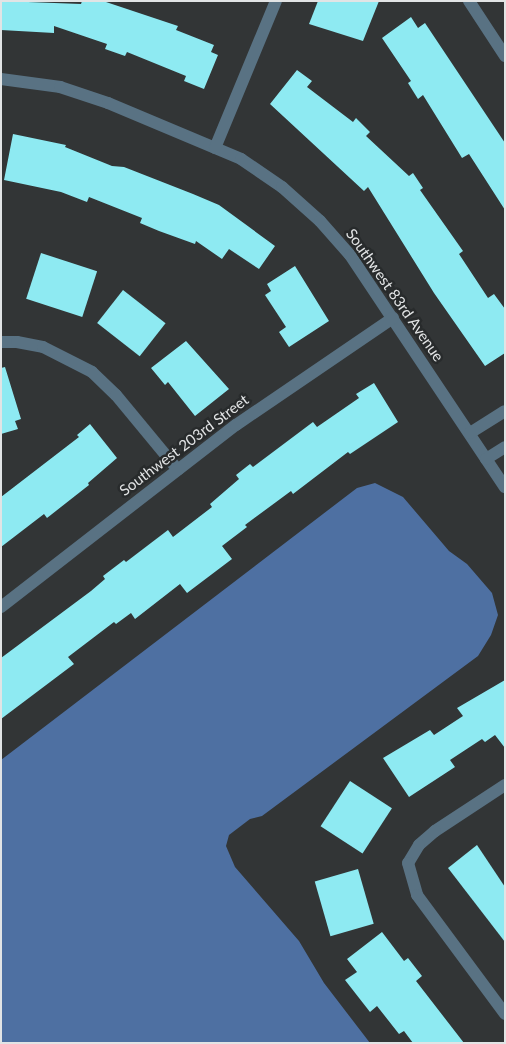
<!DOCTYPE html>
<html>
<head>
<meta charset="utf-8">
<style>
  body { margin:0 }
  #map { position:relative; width:506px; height:1044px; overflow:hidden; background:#323536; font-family:Lato,sans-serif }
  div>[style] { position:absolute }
  .water>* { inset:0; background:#4e70a2 }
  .building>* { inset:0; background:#8eeaf2; transform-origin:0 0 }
  .minor>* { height:12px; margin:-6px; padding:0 6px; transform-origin:6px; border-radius:6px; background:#597283 }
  span { translate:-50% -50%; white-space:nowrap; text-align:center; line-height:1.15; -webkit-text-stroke:5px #282b2c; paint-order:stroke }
  .street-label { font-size:15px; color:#e2e4e5 }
  .frame { position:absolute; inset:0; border:2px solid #e2e4e5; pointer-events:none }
</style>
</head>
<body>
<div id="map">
  <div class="water">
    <div style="clip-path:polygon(375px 483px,403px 497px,449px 551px,467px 564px,492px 593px,498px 615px,491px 635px,478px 656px,262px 816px,250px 819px,229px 835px,226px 846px,235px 867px,299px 941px,324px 983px,370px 1043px,1px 1043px,1px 760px,357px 488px)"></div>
  </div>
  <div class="building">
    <div style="clip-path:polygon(1px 1px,81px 4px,82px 1px,103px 1px,178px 26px,176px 30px,214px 45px,211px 52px,218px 55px,204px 89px,184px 81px,186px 76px,127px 52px,125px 56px,105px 49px,107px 44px,54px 26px,54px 33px,1px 30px)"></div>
    <div style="clip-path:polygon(318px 1px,379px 1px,363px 41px,309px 24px)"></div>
    <div style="clip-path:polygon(411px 17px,418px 28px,425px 23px,505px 143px,505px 210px,469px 154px,462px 158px,423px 95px,418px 99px,408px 83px,411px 81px,382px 38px)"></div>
    <div style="clip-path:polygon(297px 70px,312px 81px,307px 87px,353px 122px,356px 118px,370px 132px,366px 136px,409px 176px,413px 173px,423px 188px,420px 190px,463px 251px,459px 254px,488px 298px,494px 294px,505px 309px,505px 353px,485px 366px,434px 293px,368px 187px,364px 191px,270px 104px)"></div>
    <div style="clip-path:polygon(13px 134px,66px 145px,65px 147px,112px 166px,124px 167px,193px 194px,219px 205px,275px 246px,259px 269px,229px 249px,222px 259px,196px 241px,195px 244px,159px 231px,140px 223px,142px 218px,89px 197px,87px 202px,61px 192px,4px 180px)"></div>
    <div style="left:41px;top:253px;width:59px;height:48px;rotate:18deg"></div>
    <div style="clip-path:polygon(295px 266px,329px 321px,289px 347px,279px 332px,286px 327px,265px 295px,271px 291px,267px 284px)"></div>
    <div style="left:123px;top:290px;width:54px;height:42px;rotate:38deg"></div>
    <div style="clip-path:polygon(186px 341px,229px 389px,195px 416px,168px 382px,165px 385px,151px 368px)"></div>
    <div style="clip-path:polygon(5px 367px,21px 419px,15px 421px,18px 429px,1px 434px,1px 368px)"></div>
    <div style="clip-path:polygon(374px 383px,398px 422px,350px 454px,348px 452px,293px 494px,291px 491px,245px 525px,247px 527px,222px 546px,232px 559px,187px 593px,180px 584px,135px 619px,131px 613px,116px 624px,114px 622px,68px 657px,74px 664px,1px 719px,1px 658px,91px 591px,105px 579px,103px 576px,124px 560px,126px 562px,168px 530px,173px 537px,212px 507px,210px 504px,239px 479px,236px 475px,250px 464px,253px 467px,313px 422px,317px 427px,359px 398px,356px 394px)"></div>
    <div style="clip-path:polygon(90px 424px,117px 458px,88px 483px,89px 485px,47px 518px,44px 514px,1px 547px,1px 497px,79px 437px,77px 435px)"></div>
    <div style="clip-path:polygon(505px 680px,505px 748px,495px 735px,485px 742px,482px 739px,450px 760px,455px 767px,409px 797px,383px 758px,430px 730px,434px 735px,463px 716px,457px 708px)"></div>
    <div style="left:350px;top:781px;width:50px;height:54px;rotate:33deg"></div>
    <div style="clip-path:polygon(477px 845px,505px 887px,505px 942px,448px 868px)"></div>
    <div style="left:358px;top:869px;width:57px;height:45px;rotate:74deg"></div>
    <div style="clip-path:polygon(382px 932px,404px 961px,408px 958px,422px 976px,416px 981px,464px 1043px,413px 1043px,404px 1031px,399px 1034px,377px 1006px,370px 1012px,345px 980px,357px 972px,347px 959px)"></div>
  </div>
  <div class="minor">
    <div style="left:469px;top:1px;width:66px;rotate:56.8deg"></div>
    <div style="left:1px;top:79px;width:60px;rotate:7.7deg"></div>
    <div style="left:60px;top:87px;width:51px;rotate:18.4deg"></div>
    <div style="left:108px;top:103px;width:144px;rotate:22.8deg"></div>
    <div style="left:241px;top:159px;width:50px;rotate:34.3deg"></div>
    <div style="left:282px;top:187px;width:51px;rotate:41.8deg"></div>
    <div style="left:320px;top:221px;width:45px;rotate:48.6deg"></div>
    <div style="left:350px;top:255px;width:279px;rotate:56.3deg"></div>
    <div style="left:215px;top:148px;width:159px;rotate:-67.5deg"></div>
    <div style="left:1px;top:342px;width:16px"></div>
    <div style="left:17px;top:342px;width:26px;rotate:11deg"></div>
    <div style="left:43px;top:347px;width:55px;rotate:27deg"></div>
    <div style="left:92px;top:372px;width:33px;rotate:44deg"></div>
    <div style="left:116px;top:395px;width:97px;rotate:50.4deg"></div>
    <div style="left:470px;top:433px;width:41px;rotate:-32.2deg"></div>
    <div style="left:486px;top:459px;width:22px;rotate:-32deg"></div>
    <div style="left:1px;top:607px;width:297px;rotate:-37.8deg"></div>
    <div style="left:236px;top:425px;width:190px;rotate:-34.3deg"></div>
    <div style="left:505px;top:785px;width:84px;rotate:146.7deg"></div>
    <div style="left:435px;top:831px;width:21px;rotate:139deg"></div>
    <div style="left:419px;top:845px;width:21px;rotate:121deg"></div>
    <div style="left:408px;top:863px;width:33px;rotate:74deg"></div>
    <div style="left:417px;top:895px;width:148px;rotate:53.5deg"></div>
  </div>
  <div class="street-label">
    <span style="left:395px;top:295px;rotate:55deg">Southwest 83rd Avenue</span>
    <span style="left:184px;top:445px;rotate:-37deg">Southwest 203rd Street</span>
  </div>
  <div class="frame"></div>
</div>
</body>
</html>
